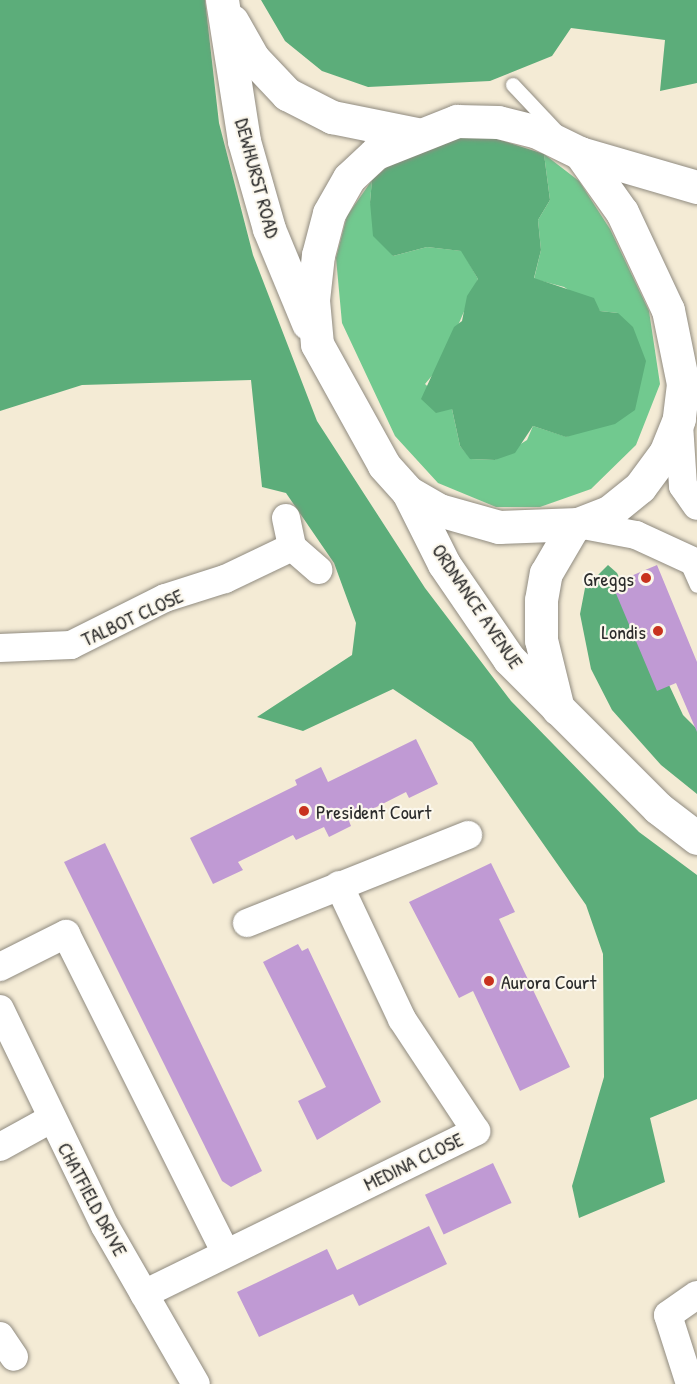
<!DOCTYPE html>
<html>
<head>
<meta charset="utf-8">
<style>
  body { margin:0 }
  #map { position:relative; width:697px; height:1384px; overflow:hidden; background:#f4ebd5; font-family:"Patrick Hand",sans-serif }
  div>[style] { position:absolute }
  .green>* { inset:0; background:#71c98f }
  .forest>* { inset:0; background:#5cad7a }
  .building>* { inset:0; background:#c09ad4; transform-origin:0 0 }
  .roads { filter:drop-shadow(0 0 2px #908b80) drop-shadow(0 0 2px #908b80) }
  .service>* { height:14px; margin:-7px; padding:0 7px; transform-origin:7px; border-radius:7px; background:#fff }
  .minor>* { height:28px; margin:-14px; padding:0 14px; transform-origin:14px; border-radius:14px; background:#fff }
  .tertiary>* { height:33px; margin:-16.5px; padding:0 16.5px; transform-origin:16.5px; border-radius:16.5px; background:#fff }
  .dots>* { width:16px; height:16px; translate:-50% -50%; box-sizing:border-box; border:3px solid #fbf7ec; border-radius:50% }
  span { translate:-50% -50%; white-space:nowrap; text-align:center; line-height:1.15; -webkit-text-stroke:4.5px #fbf7ec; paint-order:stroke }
  .street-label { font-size:20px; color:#2b2b2b }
  .poi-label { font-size:20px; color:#2b2b2b }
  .right { translate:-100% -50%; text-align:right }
  .left { translate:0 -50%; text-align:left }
</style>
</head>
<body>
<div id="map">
  <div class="green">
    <div style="clip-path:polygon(544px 154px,579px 181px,610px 229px,649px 311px,660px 384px,636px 445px,591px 489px,540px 507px,496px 507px,438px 483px,395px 436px,342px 323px,336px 258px,347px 216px,372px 180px,370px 202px,393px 256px,427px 247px,462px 251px,478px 279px,441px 365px,425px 384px,452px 409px,460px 446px,471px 459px,495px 460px,527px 440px,533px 426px,567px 437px,618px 313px,600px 311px,564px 287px,534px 279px,541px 250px,538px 220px,550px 200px)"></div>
  </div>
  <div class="forest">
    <div style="clip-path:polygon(0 0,205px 0,219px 123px,253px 255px,317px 421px,425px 588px,511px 701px,639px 832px,697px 875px,697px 1099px,650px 1118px,665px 1182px,579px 1218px,572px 1186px,604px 1077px,603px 954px,586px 905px,472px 742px,393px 689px,303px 731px,257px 717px,352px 655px,356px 623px,334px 563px,286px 493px,262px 487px,251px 380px,82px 385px,0 411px)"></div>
    <div style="clip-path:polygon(261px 0,697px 0,697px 83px,660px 91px,665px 40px,571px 28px,552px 56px,490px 81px,368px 87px,322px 71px,285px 41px)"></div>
    <div style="clip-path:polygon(485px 135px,544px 154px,550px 200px,538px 220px,541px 250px,534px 278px,594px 298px,600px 311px,618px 313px,633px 327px,646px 361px,635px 410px,615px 424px,566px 437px,533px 426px,515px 453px,495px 460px,470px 459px,460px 446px,452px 409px,436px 413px,421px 399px,454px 327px,462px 321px,467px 296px,478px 279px,461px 251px,427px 247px,393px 256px,373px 236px,370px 202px,372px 180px,388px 166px,464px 136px)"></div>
    <div style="clip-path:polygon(608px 565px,617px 573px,683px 715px,697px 729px,697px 794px,661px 765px,612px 710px,591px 669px,580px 614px,585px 588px)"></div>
  </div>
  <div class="building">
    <div style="clip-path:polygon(657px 565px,697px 662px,697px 732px,676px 683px,657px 691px,612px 584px)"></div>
    <div style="clip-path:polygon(416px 739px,438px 784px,409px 798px,406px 792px,349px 821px,351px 826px,329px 837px,324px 827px,296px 840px,293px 835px,238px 862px,243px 870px,213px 884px,190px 838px,297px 785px,295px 780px,321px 767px,328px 782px)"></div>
    <div style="clip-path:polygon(105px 843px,262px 1171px,231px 1187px,222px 1181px,64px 862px)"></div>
    <div style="clip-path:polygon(491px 863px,515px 912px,499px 919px,570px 1067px,520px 1091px,473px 991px,459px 998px,409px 902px)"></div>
    <div style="clip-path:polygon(298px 944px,302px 951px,308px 948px,381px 1102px,317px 1140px,298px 1101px,326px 1087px,263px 962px)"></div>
    <div style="left:493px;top:1163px;width:44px;height:75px;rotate:65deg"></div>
    <div style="clip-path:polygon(429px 1226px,447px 1264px,359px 1306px,353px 1294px,259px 1337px,237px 1292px,327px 1249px,337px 1270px)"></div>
  </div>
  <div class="roads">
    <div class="service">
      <div style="left:513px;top:85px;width:70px;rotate:46.7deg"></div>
      <div style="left:686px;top:561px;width:27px;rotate:66deg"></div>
    </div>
    <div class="minor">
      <div style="left:679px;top:424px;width:62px;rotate:86.3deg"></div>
      <div style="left:683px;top:486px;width:24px;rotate:55deg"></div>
      <div style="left:286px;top:518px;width:30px;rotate:78deg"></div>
      <div style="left:292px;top:547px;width:35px;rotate:41deg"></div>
      <div style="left:578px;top:524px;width:59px;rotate:10.7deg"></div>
      <div style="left:636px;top:535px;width:67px;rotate:24.7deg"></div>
      <div style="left:0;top:648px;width:71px;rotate:-2.4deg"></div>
      <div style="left:71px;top:645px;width:105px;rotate:-26.6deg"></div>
      <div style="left:165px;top:598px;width:63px;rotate:-17.6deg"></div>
      <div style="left:225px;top:579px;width:74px;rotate:-25.5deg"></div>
      <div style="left:247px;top:923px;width:238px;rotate:-21.7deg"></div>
      <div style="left:0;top:967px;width:74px;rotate:-26.6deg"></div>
      <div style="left:66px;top:934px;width:356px;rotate:63.4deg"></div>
      <div style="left:0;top:1009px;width:241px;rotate:64.2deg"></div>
      <div style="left:105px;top:1226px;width:182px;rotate:60.1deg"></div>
      <div style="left:0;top:1147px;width:58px;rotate:-28.8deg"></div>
      <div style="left:144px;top:1294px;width:370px;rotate:-26.1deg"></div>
      <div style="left:476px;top:1131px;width:134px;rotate:-123.5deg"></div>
      <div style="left:402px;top:1019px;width:148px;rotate:-115.2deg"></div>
      <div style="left:0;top:1336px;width:25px;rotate:56deg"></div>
      <div style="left:690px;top:1384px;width:72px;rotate:-107.7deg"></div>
      <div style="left:668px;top:1315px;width:35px;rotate:-35deg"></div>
    </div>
    <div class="tertiary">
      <div style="left:222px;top:0;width:143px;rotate:81.1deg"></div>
      <div style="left:244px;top:141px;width:91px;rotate:74.1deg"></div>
      <div style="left:269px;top:229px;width:102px;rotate:67.5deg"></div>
      <div style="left:232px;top:21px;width:43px;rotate:60.4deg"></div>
      <div style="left:253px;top:58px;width:50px;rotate:46.6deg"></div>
      <div style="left:287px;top:94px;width:51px;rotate:27.1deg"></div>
      <div style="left:332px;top:117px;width:86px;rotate:11.4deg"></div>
      <div style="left:457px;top:121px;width:41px;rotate:1.4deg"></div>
      <div style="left:498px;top:122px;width:38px;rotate:14deg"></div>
      <div style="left:535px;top:131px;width:50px;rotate:26.1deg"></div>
      <div style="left:580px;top:153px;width:72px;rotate:54.6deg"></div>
      <div style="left:622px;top:212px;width:108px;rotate:64.9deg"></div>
      <div style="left:668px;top:310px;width:76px;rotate:78.5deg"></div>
      <div style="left:683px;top:384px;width:35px;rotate:97deg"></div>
      <div style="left:679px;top:419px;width:37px;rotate:112deg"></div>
      <div style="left:665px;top:453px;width:42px;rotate:126.3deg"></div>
      <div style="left:640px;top:487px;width:40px;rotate:141deg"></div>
      <div style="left:609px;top:512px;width:33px;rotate:159deg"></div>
      <div style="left:578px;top:524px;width:79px;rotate:177.8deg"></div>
      <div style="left:499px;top:527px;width:62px;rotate:-164.2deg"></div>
      <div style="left:439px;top:510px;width:36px;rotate:-150deg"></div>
      <div style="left:408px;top:492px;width:36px;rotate:-132deg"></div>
      <div style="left:384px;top:465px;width:138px;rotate:-119deg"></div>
      <div style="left:317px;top:344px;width:44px;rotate:-95.2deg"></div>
      <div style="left:313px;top:300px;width:45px;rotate:-83.7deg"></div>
      <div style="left:318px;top:255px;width:43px;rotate:-75.3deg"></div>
      <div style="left:329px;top:213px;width:40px;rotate:-60.3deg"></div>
      <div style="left:349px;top:178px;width:37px;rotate:-43deg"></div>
      <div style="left:376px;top:153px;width:87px;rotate:-21.6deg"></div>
      <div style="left:580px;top:153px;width:122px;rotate:16.2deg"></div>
      <div style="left:408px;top:492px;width:80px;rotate:63.4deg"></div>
      <div style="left:444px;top:564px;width:115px;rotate:55.6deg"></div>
      <div style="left:509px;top:659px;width:211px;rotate:45deg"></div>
      <div style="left:658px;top:808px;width:49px;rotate:37.6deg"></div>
      <div style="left:558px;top:709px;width:71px;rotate:-103.8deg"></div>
      <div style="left:541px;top:640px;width:40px;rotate:-90deg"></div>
      <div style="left:541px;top:600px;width:27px;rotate:-80deg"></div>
      <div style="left:546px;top:573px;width:56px;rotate:-59.7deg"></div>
    </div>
  </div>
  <div class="dots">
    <div style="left:646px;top:578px;background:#c8321e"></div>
    <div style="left:658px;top:631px;background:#c8321e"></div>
    <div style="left:304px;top:811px;background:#c8321e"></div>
    <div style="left:489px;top:981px;background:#c8321e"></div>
  </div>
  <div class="street-label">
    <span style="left:258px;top:178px;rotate:75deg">DEWHURST ROAD</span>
    <span style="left:478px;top:606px;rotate:56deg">ORDNANCE AVENUE</span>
    <span style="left:132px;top:617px;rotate:-25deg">TALBOT CLOSE</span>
    <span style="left:413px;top:1161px;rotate:-26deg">MEDINA CLOSE</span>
    <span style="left:93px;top:1199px;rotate:62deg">CHATFIELD DRIVE</span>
  </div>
  <div class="poi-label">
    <span class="right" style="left:634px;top:578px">Greggs</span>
    <span class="right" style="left:646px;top:631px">Londis</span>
    <span class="left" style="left:316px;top:811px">President Court</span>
    <span class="left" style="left:501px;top:981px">Aurora Court</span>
  </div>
</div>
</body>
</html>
